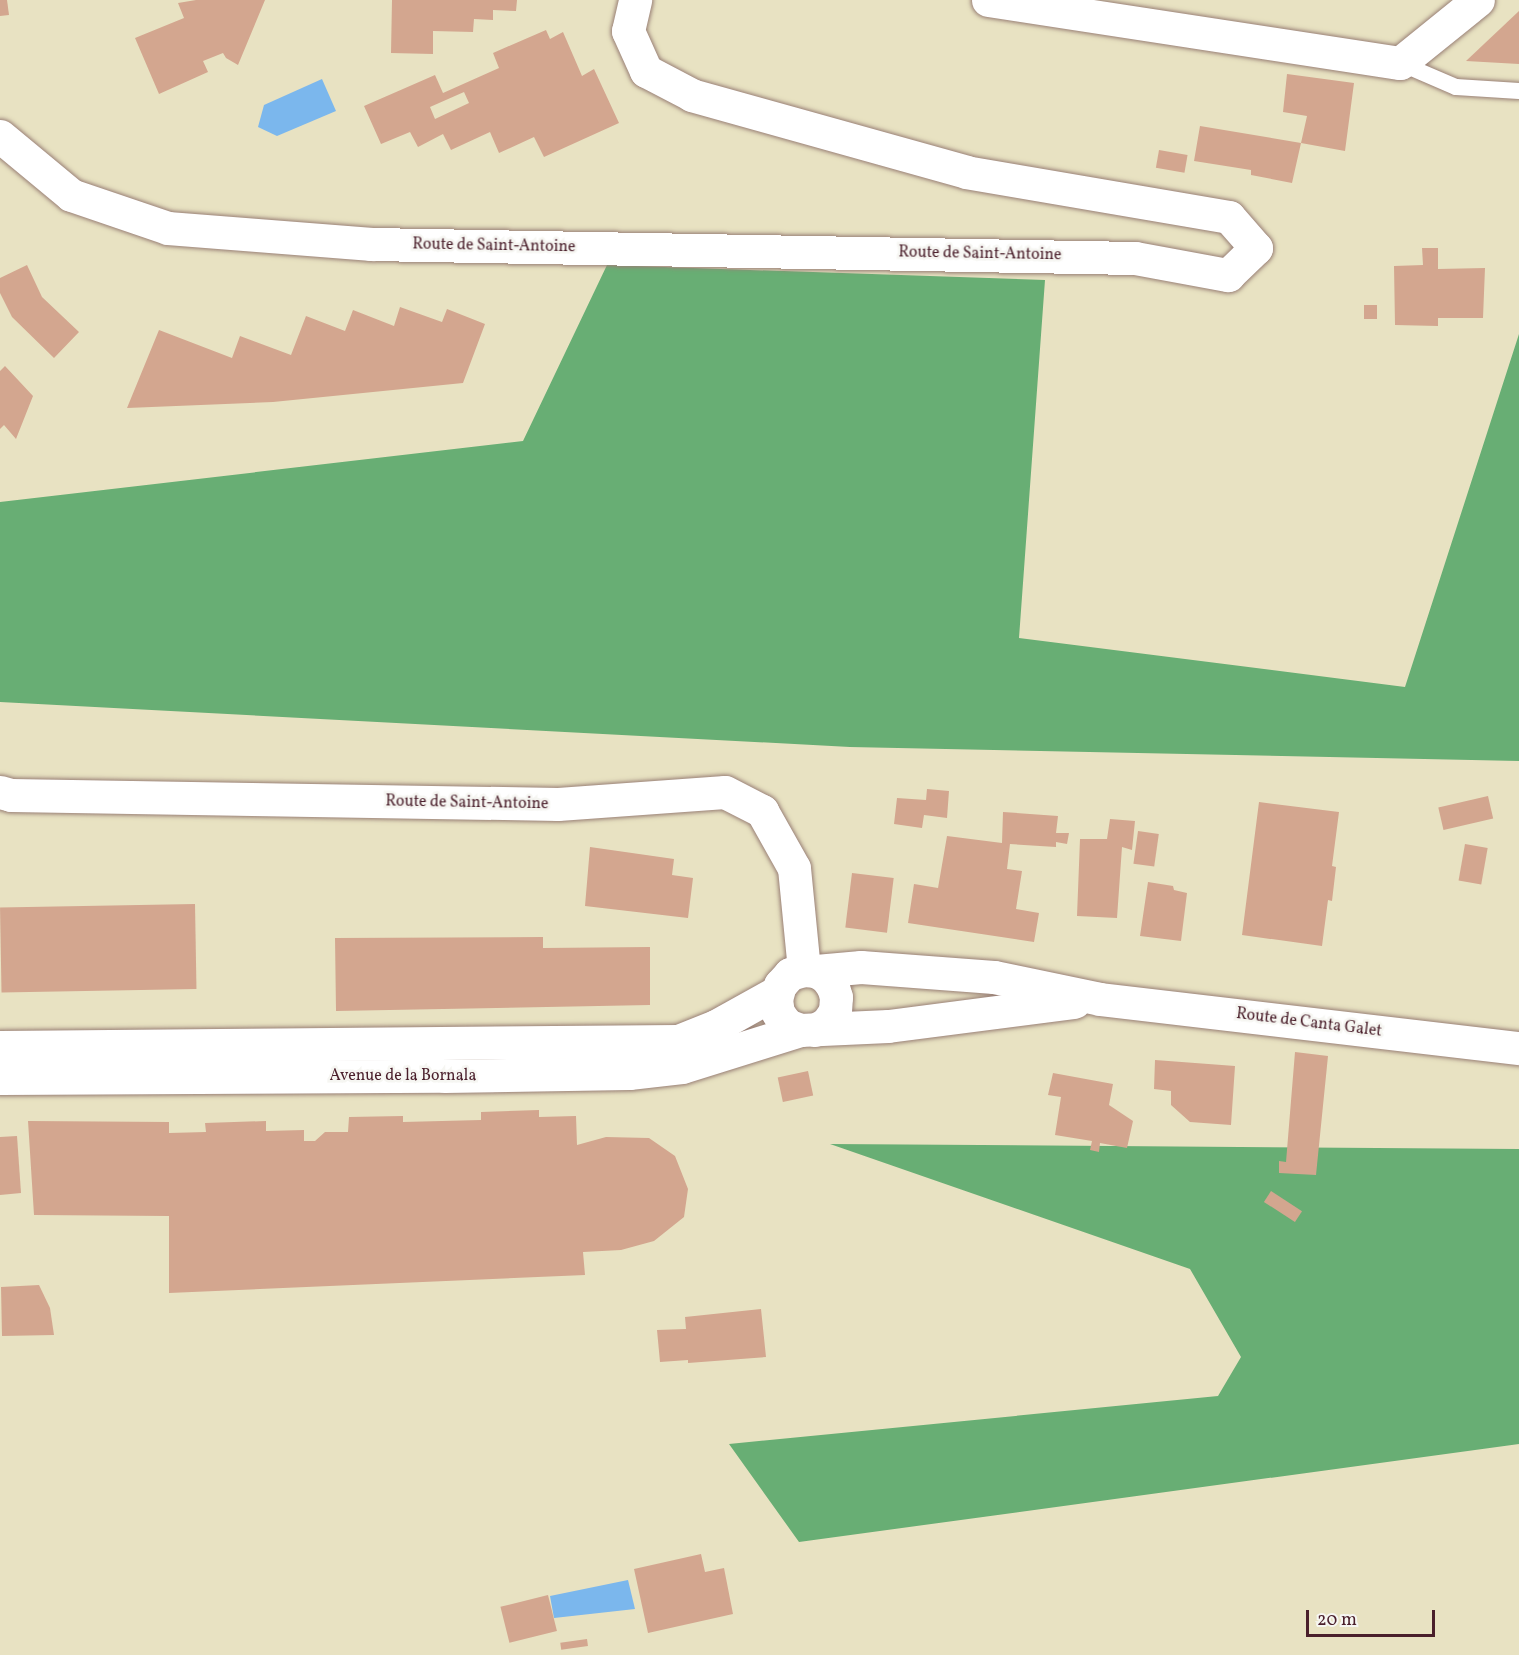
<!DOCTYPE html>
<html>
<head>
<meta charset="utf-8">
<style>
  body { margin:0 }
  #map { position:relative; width:1519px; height:1655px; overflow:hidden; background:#e8e2c2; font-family:Vollkorn,serif }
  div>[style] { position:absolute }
  .forest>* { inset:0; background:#68ae74 }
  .water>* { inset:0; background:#7bb7ed }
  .building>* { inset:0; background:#d3a68f; transform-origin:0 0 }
  .roads { filter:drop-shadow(0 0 2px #998076) drop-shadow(0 0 2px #998076) }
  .service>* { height:16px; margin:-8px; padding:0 8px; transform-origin:8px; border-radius:8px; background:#fff }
  .minor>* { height:33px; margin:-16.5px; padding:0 16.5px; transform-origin:16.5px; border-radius:16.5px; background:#fff }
  .secondary>* { height:33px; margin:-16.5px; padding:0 16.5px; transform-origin:16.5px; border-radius:16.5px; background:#fff }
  span { translate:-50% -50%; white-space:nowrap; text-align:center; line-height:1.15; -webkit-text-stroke:5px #f6f6f2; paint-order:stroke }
  .street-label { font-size:16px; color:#4a1f2b }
  .scale { position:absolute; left:1306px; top:1610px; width:129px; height:27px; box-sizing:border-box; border:3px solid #4a1f2b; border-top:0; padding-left:8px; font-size:18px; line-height:21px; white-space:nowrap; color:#4a1f2b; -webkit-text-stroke:4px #f6f6f2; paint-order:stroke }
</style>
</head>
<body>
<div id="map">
  <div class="forest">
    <div style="clip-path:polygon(607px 265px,1045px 280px,1019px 638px,1405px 687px,1519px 334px,1519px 761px,850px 747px,0 702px,0 502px,523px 441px)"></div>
    <div style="clip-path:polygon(830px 1144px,1519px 1149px,1519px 1444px,799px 1542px,729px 1444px,1218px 1396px,1241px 1357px,1190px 1269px)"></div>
  </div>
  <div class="water">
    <div style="clip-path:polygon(322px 79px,336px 111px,277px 136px,258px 127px,264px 105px)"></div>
    <div style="clip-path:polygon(628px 1580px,635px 1609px,554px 1618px,550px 1596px)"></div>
  </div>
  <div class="building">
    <div style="clip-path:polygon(0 0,7px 0,9px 15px,0 16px)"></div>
    <div style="clip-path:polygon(196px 0,265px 0,238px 65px,226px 58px,223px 53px,203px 61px,208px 72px,159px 94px,135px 38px,184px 18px,178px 3px)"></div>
    <div style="clip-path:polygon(392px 0,517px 0,516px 11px,493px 10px,493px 20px,474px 19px,473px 32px,433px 31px,433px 54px,391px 53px)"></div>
    <div style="clip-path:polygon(1519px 11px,1519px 64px,1466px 61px)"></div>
    <div style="clip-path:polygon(evenodd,546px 30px,550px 39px,563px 32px,582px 76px,594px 69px,619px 123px,544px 157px,534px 137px,499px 153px,490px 132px,451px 150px,443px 134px,418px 147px,410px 132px,381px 144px,364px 106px,435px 75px,443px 93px,499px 68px,493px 53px,546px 30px,464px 92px,469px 103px,435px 119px,430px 107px,464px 92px)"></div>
    <div style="clip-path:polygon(1287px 74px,1354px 83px,1345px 151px,1301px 143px,1307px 116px,1283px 112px)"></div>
    <div style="clip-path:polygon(1200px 126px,1301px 143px,1292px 183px,1251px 175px,1251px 170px,1194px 161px)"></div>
    <div style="left:1159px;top:150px;width:29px;height:18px;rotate:10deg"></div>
    <div style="clip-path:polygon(1422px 248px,1438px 248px,1438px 269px,1485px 268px,1483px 318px,1438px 318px,1438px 326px,1395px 325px,1394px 266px,1423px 265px)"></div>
    <div style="clip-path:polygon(27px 265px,42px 297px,79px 332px,54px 358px,12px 317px,0 293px,0 278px)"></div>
    <div style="left:1364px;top:305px;width:13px;height:14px"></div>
    <div style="clip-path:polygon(400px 307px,442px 322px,447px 309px,485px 324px,463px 383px,273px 402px,127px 408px,159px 330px,232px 358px,240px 336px,291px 355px,306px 316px,345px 331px,353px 310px,394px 326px)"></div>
    <div style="clip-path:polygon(5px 366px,33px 396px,16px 439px,4px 425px,0 429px,0 371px)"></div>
    <div style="clip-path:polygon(927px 789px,949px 791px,947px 818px,924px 815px,922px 828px,894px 824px,897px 798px,926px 800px)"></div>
    <div style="left:1488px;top:796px;width:23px;height:51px;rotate:77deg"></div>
    <div style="clip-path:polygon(1259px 802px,1339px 812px,1332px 866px,1336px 867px,1332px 901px,1328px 900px,1322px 946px,1242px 935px)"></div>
    <div style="clip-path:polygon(1003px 812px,1058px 816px,1056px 833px,1069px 833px,1067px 844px,1056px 842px,1056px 847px,1010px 844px,1007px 869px,1022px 871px,1016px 909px,1039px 913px,1034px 942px,908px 923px,914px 884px,938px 888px,947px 836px,1002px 843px)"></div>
    <div style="clip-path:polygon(1110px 819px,1135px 821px,1132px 850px,1122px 847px,1117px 918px,1077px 916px,1080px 839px,1107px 839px)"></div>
    <div style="left:1138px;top:831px;width:21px;height:33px;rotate:8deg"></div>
    <div style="left:1465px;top:844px;width:23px;height:37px;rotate:10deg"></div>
    <div style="clip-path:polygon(590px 847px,674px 859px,672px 875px,693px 878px,688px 918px,585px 906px)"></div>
    <div style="left:852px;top:873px;width:42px;height:55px;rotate:7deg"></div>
    <div style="clip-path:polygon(1148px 882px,1173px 886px,1174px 890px,1187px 893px,1181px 941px,1140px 936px)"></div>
    <div style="left:195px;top:904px;width:85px;height:195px;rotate:89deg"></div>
    <div style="clip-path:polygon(543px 937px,543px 948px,650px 947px,650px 1005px,336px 1011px,335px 938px)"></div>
    <div style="clip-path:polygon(1295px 1052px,1328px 1056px,1316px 1175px,1279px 1173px,1279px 1161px,1286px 1162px)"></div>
    <div style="clip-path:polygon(1155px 1060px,1235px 1066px,1231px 1125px,1190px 1122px,1171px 1105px,1171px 1091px,1154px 1089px)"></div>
    <div style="left:808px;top:1071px;width:25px;height:31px;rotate:78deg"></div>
    <div style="clip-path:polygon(1053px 1073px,1113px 1084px,1109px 1105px,1133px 1121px,1127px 1148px,1100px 1143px,1099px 1152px,1090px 1150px,1092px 1141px,1055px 1135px,1061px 1097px,1048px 1095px)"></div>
    <div style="clip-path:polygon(539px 1110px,539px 1117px,576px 1116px,577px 1145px,606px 1137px,649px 1138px,675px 1156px,688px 1189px,684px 1217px,654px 1241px,621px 1250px,583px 1252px,585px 1275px,169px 1293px,169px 1216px,34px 1215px,28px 1121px,169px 1122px,169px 1133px,206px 1132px,205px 1123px,266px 1121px,266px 1131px,304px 1130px,304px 1141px,315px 1141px,325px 1132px,348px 1132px,349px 1117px,403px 1116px,403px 1122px,481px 1120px,481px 1112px)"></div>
    <div style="clip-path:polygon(17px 1136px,21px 1193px,0 1195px,0 1137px)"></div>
    <div style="left:1271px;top:1191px;width:37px;height:13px;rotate:33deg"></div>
    <div style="clip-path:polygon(39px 1285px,50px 1308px,54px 1335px,2px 1336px,1px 1287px)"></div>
    <div style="clip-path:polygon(761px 1309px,766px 1357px,688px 1363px,688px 1360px,660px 1362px,657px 1330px,686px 1329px,685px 1317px)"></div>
    <div style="clip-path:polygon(701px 1554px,705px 1572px,724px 1568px,733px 1614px,648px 1633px,634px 1569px)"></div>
    <div style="left:548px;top:1595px;width:37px;height:49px;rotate:76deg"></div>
    <div style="left:587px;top:1639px;width:7px;height:27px;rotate:82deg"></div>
  </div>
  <div class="roads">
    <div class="service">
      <div style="left:1400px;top:63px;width:61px;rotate:23.2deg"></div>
      <div style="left:1456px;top:87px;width:63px;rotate:3.6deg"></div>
    </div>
    <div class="minor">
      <div style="left:988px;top:0;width:417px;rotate:8.7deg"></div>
      <div style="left:1400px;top:63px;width:100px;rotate:-38.9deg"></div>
      <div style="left:0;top:136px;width:92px;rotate:39.7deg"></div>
      <div style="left:71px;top:195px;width:102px;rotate:18.8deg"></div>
      <div style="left:168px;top:228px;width:204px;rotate:4.5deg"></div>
      <div style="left:371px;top:244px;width:764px;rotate:1.05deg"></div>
      <div style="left:1135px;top:258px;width:95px;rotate:10.4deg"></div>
      <div style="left:1228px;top:275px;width:39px;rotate:-44deg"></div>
      <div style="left:1256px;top:248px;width:41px;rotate:-131.1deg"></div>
      <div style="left:1229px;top:217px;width:266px;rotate:-170.3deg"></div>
      <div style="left:967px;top:172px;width:286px;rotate:-164.4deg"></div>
      <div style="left:692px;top:95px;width:52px;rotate:-152.4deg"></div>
      <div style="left:646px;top:71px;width:44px;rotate:-114.2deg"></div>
      <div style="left:628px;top:31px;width:32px;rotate:-77deg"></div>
      <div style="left:0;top:792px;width:11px;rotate:15deg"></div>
      <div style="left:11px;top:795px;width:547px;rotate:0.94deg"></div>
      <div style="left:558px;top:804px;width:167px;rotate:-4.1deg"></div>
      <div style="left:725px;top:792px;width:42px;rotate:27.2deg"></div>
      <div style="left:762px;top:811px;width:65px;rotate:60.7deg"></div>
      <div style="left:794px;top:868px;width:102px;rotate:84.4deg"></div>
    </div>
    <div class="secondary">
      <div style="left:816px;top:971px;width:45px;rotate:-5.1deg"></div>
      <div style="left:861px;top:967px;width:133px;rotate:4.3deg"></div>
      <div style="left:994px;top:977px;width:108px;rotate:11.7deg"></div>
      <div style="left:1100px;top:999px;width:422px;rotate:6.7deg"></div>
      <div style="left:815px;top:1030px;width:14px;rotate:-30deg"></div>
      <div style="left:827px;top:1023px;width:14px;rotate:-56deg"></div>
      <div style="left:835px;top:1011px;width:14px;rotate:-86deg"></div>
      <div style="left:836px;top:997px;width:10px;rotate:-107deg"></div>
      <div style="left:833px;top:987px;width:12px;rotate:-125deg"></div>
      <div style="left:826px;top:977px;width:12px;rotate:-149deg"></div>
      <div style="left:816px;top:971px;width:12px;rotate:-175deg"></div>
      <div style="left:804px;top:970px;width:15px;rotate:164deg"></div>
      <div style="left:790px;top:974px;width:15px;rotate:132deg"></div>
      <div style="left:780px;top:985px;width:15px;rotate:106deg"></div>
      <div style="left:776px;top:999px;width:14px;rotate:82deg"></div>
      <div style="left:778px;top:1013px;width:15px;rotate:53deg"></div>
      <div style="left:787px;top:1025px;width:14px;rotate:21deg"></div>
      <div style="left:800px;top:1030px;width:88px;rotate:-2.6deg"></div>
      <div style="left:888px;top:1026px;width:188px;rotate:-7.4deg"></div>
      <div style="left:0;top:1047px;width:678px;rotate:-0.51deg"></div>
      <div style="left:678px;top:1041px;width:41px;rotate:-21.5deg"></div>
      <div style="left:716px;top:1026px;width:70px;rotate:-29.1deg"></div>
      <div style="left:0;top:1078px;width:444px;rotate:-0.3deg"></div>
      <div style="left:444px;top:1076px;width:185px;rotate:-0.9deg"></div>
      <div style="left:629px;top:1073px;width:53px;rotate:-6.5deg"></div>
      <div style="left:682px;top:1067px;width:124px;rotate:-17.4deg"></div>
    </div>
  </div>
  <div class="street-label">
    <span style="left:494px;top:246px;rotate:1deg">Route de Saint-Antoine</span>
    <span style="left:980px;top:254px;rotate:1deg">Route de Saint-Antoine</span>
    <span style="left:467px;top:803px;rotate:1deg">Route de Saint-Antoine</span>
    <span style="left:1309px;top:1023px;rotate:7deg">Route de Canta Galet</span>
    <span style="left:403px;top:1076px">Avenue de la Bornala</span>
  </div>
  <div class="scale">20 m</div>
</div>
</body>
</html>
